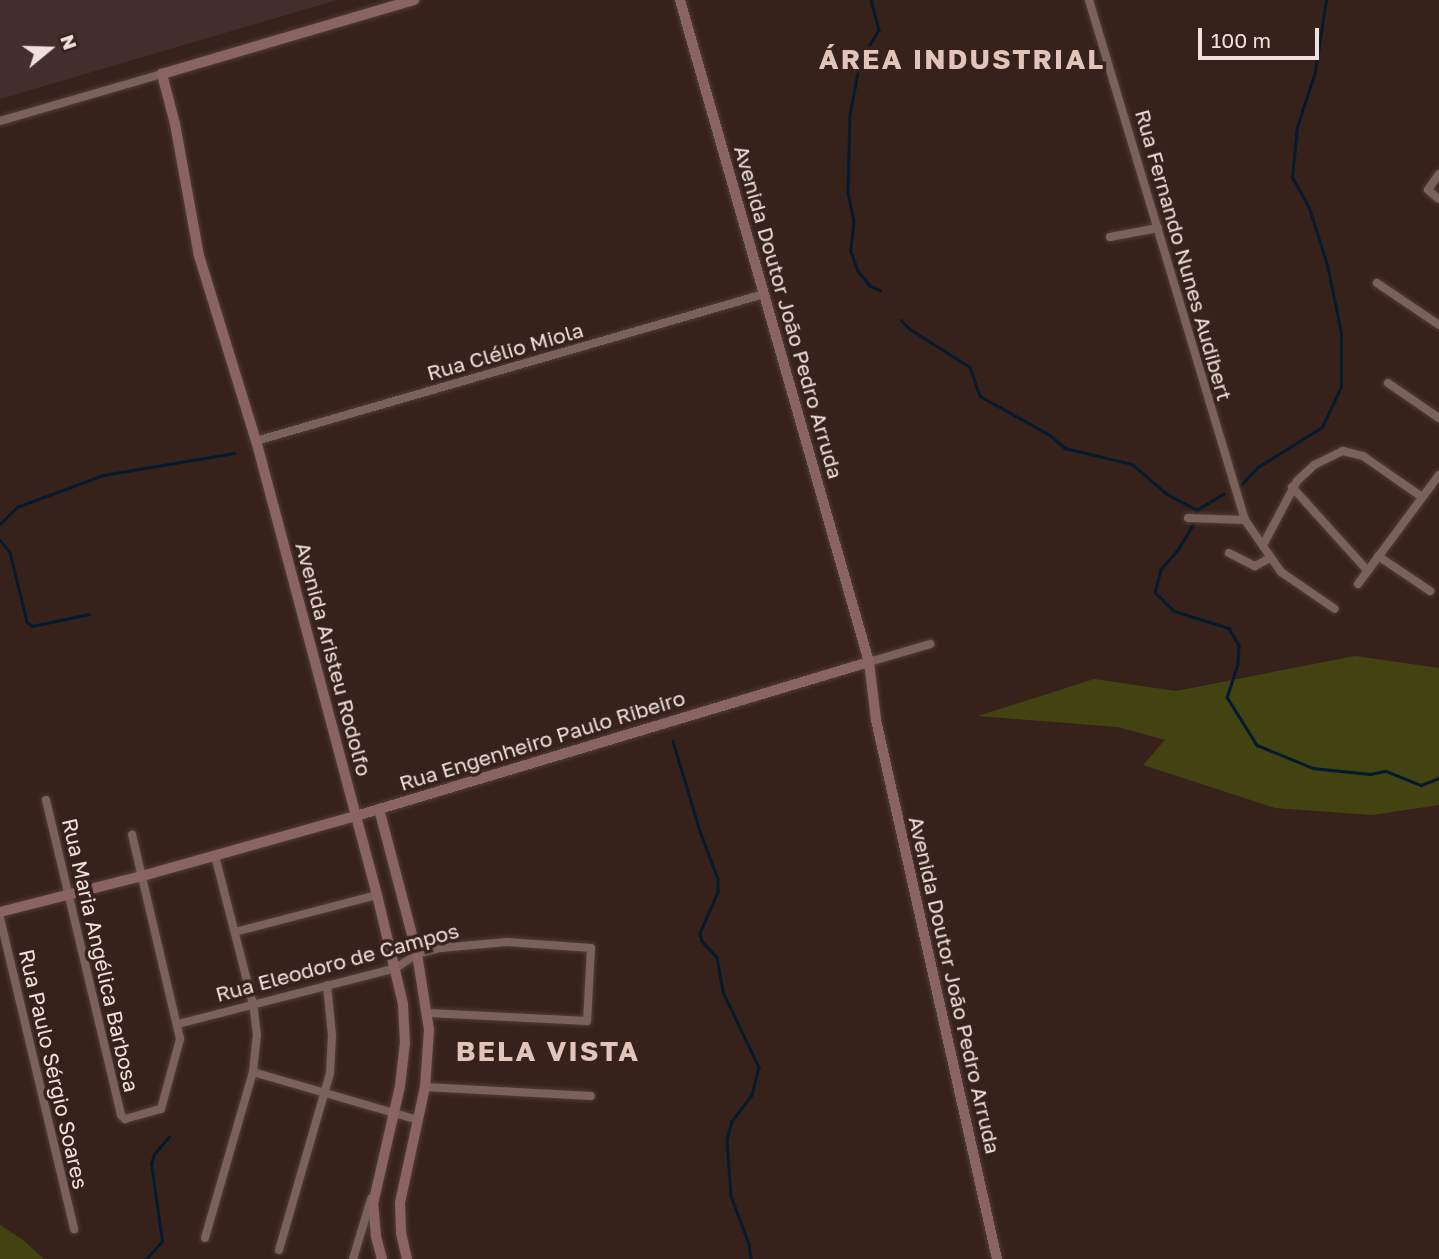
<!DOCTYPE html>
<html>
<head>
<meta charset="utf-8">
<style>
  body { margin:0 }
  #map { position:relative; width:1439px; height:1259px; overflow:hidden; background:#37221b; font-family:"Golos Text",sans-serif }
  div>[style] { position:absolute }
  .industrial>* { inset:0; background:#422e2a }
  .green>* { inset:0; background:#424310 }
  .stream>* { height:2.5px; margin:-1.25px; padding:0 1.25px; transform-origin:1.25px; border-radius:1.25px; background:#031a2f }
  .roads { filter:drop-shadow(0 0 2px #503e38) drop-shadow(0 0 2px #503e38) }
  .street>* { height:8px; margin:-4px; padding:0 4px; transform-origin:4px; border-radius:4px; background:#7a6159 }
  .secondary>* { height:10px; margin:-5px; padding:0 5px; transform-origin:5px; border-radius:5px; background:#8a6460 }
  span { translate:-50% -50%; white-space:nowrap; text-align:center; line-height:1.15; -webkit-text-stroke:7px #37221b; paint-order:stroke }
  .street-label { font-size:21px; color:#efe0db }
  .district-label { font-size:28px; color:#e1c5bb; font-weight:700; letter-spacing:2px }
  .north { position:absolute; left:14px; top:14px; width:70px; height:70px; -webkit-text-stroke:5px #37221b; paint-order:stroke; rotate:71deg; font-size:19px; font-weight:700; line-height:28px; text-align:center; color:#efe0db }
  .north::after { content:''; display:block; margin:auto; width:24px; height:32px; background:#efe0db; clip-path:polygon(50% 0,100% 100%,50% 72%,0 100%) }
  .scale { position:absolute; left:1198px; top:28px; width:121px; height:32px; box-sizing:border-box; border:4px solid #efe0db; border-top:0; padding-left:9px; font-size:21px; line-height:24px; white-space:nowrap; color:#efe0db; -webkit-text-stroke:5px #37221b; paint-order:stroke }
</style>
</head>
<body>
<div id="map">
  <div class="industrial">
    <div style="clip-path:polygon(0 0,337px 0,0 99px)"></div>
  </div>
  <div class="green">
    <div style="clip-path:polygon(1355px 656px,1439px 668px,1439px 805px,1372px 815px,1275px 808px,1143px 765px,1165px 740px,1118px 727px,978px 716px,1094px 679px,1176px 691px)"></div>
    <div style="clip-path:polygon(0 1225px,23px 1240px,44px 1259px,0 1259px)"></div>
  </div>
  <div class="stream">
    <div style="left:871px;top:0;width:31px;rotate:75deg"></div>
    <div style="left:879px;top:30px;width:37px;rotate:121deg"></div>
    <div style="left:860px;top:62px;width:54px;rotate:100.7deg"></div>
    <div style="left:850px;top:115px;width:78px;rotate:91.5deg"></div>
    <div style="left:848px;top:193px;width:29px;rotate:78deg"></div>
    <div style="left:854px;top:221px;width:30px;rotate:96deg"></div>
    <div style="left:851px;top:251px;width:21px;rotate:71deg"></div>
    <div style="left:858px;top:271px;width:19px;rotate:51deg"></div>
    <div style="left:870px;top:286px;width:11px;rotate:22deg"></div>
    <div style="left:901px;top:320px;width:13px;rotate:45deg"></div>
    <div style="left:910px;top:329px;width:71px;rotate:32.3deg"></div>
    <div style="left:970px;top:367px;width:31px;rotate:71deg"></div>
    <div style="left:980px;top:396px;width:80px;rotate:29.1deg"></div>
    <div style="left:1050px;top:435px;width:20px;rotate:41deg"></div>
    <div style="left:1065px;top:448px;width:69px;rotate:13.4deg"></div>
    <div style="left:1132px;top:464px;width:46px;rotate:40.6deg"></div>
    <div style="left:1167px;top:494px;width:34px;rotate:28deg"></div>
    <div style="left:1241px;top:485px;width:25px;rotate:-47deg"></div>
    <div style="left:1258px;top:467px;width:75px;rotate:-32deg"></div>
    <div style="left:1322px;top:427px;width:44px;rotate:-64.6deg"></div>
    <div style="left:1341px;top:387px;width:54px;rotate:-90deg"></div>
    <div style="left:1341px;top:333px;width:69px;rotate:-101.6deg"></div>
    <div style="left:1327px;top:265px;width:60px;rotate:-107.5deg"></div>
    <div style="left:1309px;top:208px;width:35px;rotate:-119deg"></div>
    <div style="left:1292px;top:177px;width:50px;rotate:-84.3deg"></div>
    <div style="left:1297px;top:127px;width:58px;rotate:-71.9deg"></div>
    <div style="left:1315px;top:72px;width:73px;rotate:-81.3deg"></div>
    <div style="left:1224px;top:494px;width:31px;rotate:149deg"></div>
    <div style="left:1197px;top:510px;width:12px;rotate:99deg"></div>
    <div style="left:1195px;top:522px;width:31px;rotate:121deg"></div>
    <div style="left:1179px;top:549px;width:28px;rotate:131deg"></div>
    <div style="left:1161px;top:570px;width:23px;rotate:105deg"></div>
    <div style="left:1155px;top:592px;width:27px;rotate:45deg"></div>
    <div style="left:1174px;top:611px;width:58px;rotate:17.2deg"></div>
    <div style="left:1229px;top:628px;width:20px;rotate:60deg"></div>
    <div style="left:1239px;top:645px;width:19px;rotate:93deg"></div>
    <div style="left:1238px;top:664px;width:35px;rotate:108deg"></div>
    <div style="left:1227px;top:697px;width:57px;rotate:58deg"></div>
    <div style="left:1257px;top:745px;width:61px;rotate:22.3deg"></div>
    <div style="left:1313px;top:768px;width:57px;rotate:6deg"></div>
    <div style="left:1370px;top:774px;width:16px;rotate:-11deg"></div>
    <div style="left:1386px;top:771px;width:38px;rotate:22deg"></div>
    <div style="left:1421px;top:785px;width:19px;rotate:-21deg"></div>
    <div style="left:0;top:524px;width:24px;rotate:-45deg"></div>
    <div style="left:17px;top:507px;width:92px;rotate:-20.4deg"></div>
    <div style="left:103px;top:475px;width:133px;rotate:-9.5deg"></div>
    <div style="left:0;top:540px;width:16px;rotate:50deg"></div>
    <div style="left:10px;top:552px;width:72px;rotate:76.3deg"></div>
    <div style="left:27px;top:622px;width:6px;rotate:39deg"></div>
    <div style="left:32px;top:626px;width:58px;rotate:-11.9deg"></div>
    <div style="left:673px;top:741px;width:94px;rotate:73.3deg"></div>
    <div style="left:700px;top:831px;width:51px;rotate:69.4deg"></div>
    <div style="left:718px;top:879px;width:13px;rotate:90deg"></div>
    <div style="left:718px;top:892px;width:45px;rotate:113.7deg"></div>
    <div style="left:700px;top:933px;width:8px;rotate:76deg"></div>
    <div style="left:702px;top:941px;width:22px;rotate:47deg"></div>
    <div style="left:717px;top:957px;width:36px;rotate:80deg"></div>
    <div style="left:723px;top:992px;width:83px;rotate:64.4deg"></div>
    <div style="left:759px;top:1067px;width:29px;rotate:104deg"></div>
    <div style="left:752px;top:1095px;width:34px;rotate:127deg"></div>
    <div style="left:732px;top:1122px;width:18px;rotate:106deg"></div>
    <div style="left:727px;top:1139px;width:57px;rotate:86deg"></div>
    <div style="left:731px;top:1196px;width:51px;rotate:69.4deg"></div>
    <div style="left:749px;top:1244px;width:15px;rotate:82deg"></div>
    <div style="left:146px;top:1259px;width:24px;rotate:-48deg"></div>
    <div style="left:162px;top:1241px;width:78px;rotate:-98.1deg"></div>
    <div style="left:151px;top:1164px;width:10px;rotate:-73deg"></div>
    <div style="left:154px;top:1154px;width:23px;rotate:-49deg"></div>
  </div>
  <div class="roads">
    <div class="street">
      <div style="left:1089px;top:0;width:543px;rotate:73.3deg"></div>
      <div style="left:0;top:121px;width:169px;rotate:-16.2deg"></div>
      <div style="left:1439px;top:174px;width:19px;rotate:125deg"></div>
      <div style="left:1428px;top:190px;width:14px;rotate:39deg"></div>
      <div style="left:1110px;top:237px;width:49px;rotate:-10.6deg"></div>
      <div style="left:1377px;top:283px;width:75px;rotate:34.1deg"></div>
      <div style="left:1388px;top:383px;width:62px;rotate:34.5deg"></div>
      <div style="left:256px;top:441px;width:529px;rotate:-16.14deg"></div>
      <div style="left:1292px;top:487px;width:113px;rotate:47.9deg"></div>
      <div style="left:1188px;top:518px;width:57px;rotate:2deg"></div>
      <div style="left:1245px;top:520px;width:63px;rotate:55.3deg"></div>
      <div style="left:1281px;top:572px;width:65px;rotate:34.4deg"></div>
      <div style="left:1263px;top:545px;width:72px;rotate:-62deg"></div>
      <div style="left:1297px;top:481px;width:23px;rotate:-43deg"></div>
      <div style="left:1314px;top:465px;width:32px;rotate:-26deg"></div>
      <div style="left:1343px;top:451px;width:21px;rotate:14deg"></div>
      <div style="left:1363px;top:456px;width:72px;rotate:34.8deg"></div>
      <div style="left:1229px;top:553px;width:29px;rotate:27deg"></div>
      <div style="left:1255px;top:566px;width:17px;rotate:-28deg"></div>
      <div style="left:1378px;top:556px;width:63px;rotate:33.9deg"></div>
      <div style="left:1358px;top:584px;width:136px;rotate:-53.4deg"></div>
      <div style="left:869px;top:662px;width:64px;rotate:-16.4deg"></div>
      <div style="left:46px;top:800px;width:324px;rotate:76.6deg"></div>
      <div style="left:121px;top:1115px;width:6px;rotate:45deg"></div>
      <div style="left:125px;top:1119px;width:37px;rotate:-16deg"></div>
      <div style="left:161px;top:1109px;width:73px;rotate:-74.8deg"></div>
      <div style="left:180px;top:1039px;width:210px;rotate:-103.2deg"></div>
      <div style="left:0;top:918px;width:320px;rotate:76.6deg"></div>
      <div style="left:235px;top:932px;width:147px;rotate:-14.6deg"></div>
      <div style="left:178px;top:1024px;width:225px;rotate:-14.4deg"></div>
      <div style="left:396px;top:968px;width:25px;rotate:-34deg"></div>
      <div style="left:417px;top:954px;width:24px;rotate:-15deg"></div>
      <div style="left:440px;top:948px;width:67px;rotate:-5.1deg"></div>
      <div style="left:507px;top:942px;width:84px;rotate:4.1deg"></div>
      <div style="left:591px;top:948px;width:73px;rotate:93.1deg"></div>
      <div style="left:587px;top:1021px;width:159px;rotate:-177.1deg"></div>
      <div style="left:253px;top:1072px;width:172px;rotate:16.2deg"></div>
      <div style="left:425px;top:1087px;width:166px;rotate:3.1deg"></div>
      <div style="left:205px;top:1238px;width:173px;rotate:-73.9deg"></div>
      <div style="left:253px;top:1072px;width:37px;rotate:-84deg"></div>
      <div style="left:257px;top:1035px;width:31px;rotate:-97deg"></div>
      <div style="left:253px;top:1004px;width:153px;rotate:-104.4deg"></div>
      <div style="left:279px;top:1250px;width:184px;rotate:-73.9deg"></div>
      <div style="left:330px;top:1073px;width:38px;rotate:-87deg"></div>
      <div style="left:332px;top:1035px;width:50px;rotate:-95.7deg"></div>
      <div style="left:353px;top:1259px;width:63px;rotate:-73.3deg"></div>
    </div>
    <div class="secondary">
      <div style="left:680px;top:0;width:688px;rotate:74.07deg"></div>
      <div style="left:869px;top:662px;width:58px;rotate:83.1deg"></div>
      <div style="left:876px;top:720px;width:552px;rotate:77.35deg"></div>
      <div style="left:379px;top:809px;width:150px;rotate:75.3deg"></div>
      <div style="left:417px;top:954px;width:77px;rotate:81deg"></div>
      <div style="left:429px;top:1030px;width:57px;rotate:94deg"></div>
      <div style="left:425px;top:1087px;width:119px;rotate:102.2deg"></div>
      <div style="left:400px;top:1203px;width:30px;rotate:88deg"></div>
      <div style="left:401px;top:1233px;width:27px;rotate:77deg"></div>
      <div style="left:0;top:912px;width:146px;rotate:-14.2deg"></div>
      <div style="left:142px;top:876px;width:222px;rotate:-15.7deg"></div>
      <div style="left:356px;top:816px;width:536px;rotate:-16.71deg"></div>
      <div style="left:382px;top:1259px;width:24px;rotate:-105deg"></div>
      <div style="left:376px;top:1236px;width:32px;rotate:-95deg"></div>
      <div style="left:373px;top:1204px;width:121px;rotate:-77.1deg"></div>
      <div style="left:400px;top:1086px;width:43px;rotate:-83.4deg"></div>
      <div style="left:405px;top:1043px;width:39px;rotate:-93deg"></div>
      <div style="left:403px;top:1004px;width:112px;rotate:-103.4deg"></div>
      <div style="left:377px;top:895px;width:470px;rotate:-104.9deg"></div>
      <div style="left:256px;top:441px;width:194px;rotate:-107.1deg"></div>
      <div style="left:199px;top:256px;width:134px;rotate:-100.3deg"></div>
      <div style="left:175px;top:124px;width:52px;rotate:-104.6deg"></div>
      <div style="left:162px;top:74px;width:263px;rotate:-16.4deg"></div>
    </div>
  </div>
  <div class="street-label">
    <span style="left:1184px;top:255px;rotate:74deg">Rua Fernando Nunes Audibert</span>
    <span style="left:789px;top:312px;rotate:74deg">Avenida Doutor João Pedro Arruda</span>
    <span style="left:505px;top:351px;rotate:-16deg">Rua Clélio Miola</span>
    <span style="left:334px;top:659px;rotate:75deg">Avenida Aristeu Rodolfo</span>
    <span style="left:542px;top:740px;rotate:-17deg">Rua Engenheiro Paulo Ribeiro</span>
    <span style="left:101px;top:955px;rotate:77deg">Rua Maria Angélica Barbosa</span>
    <span style="left:337px;top:962px;rotate:-15deg">Rua Eleodoro de Campos</span>
    <span style="left:955px;top:985px;rotate:77deg">Avenida Doutor João Pedro Arruda</span>
    <span style="left:54px;top:1069px;rotate:77deg">Rua Paulo Sérgio Soares</span>
  </div>
  <div class="district-label">
    <span style="left:962px;top:59px">ÁREA INDUSTRIAL</span>
    <span style="left:548px;top:1051px">BELA VISTA</span>
  </div>
  <div class="north">N</div>
  <div class="scale">100 m</div>
</div>
</body>
</html>
